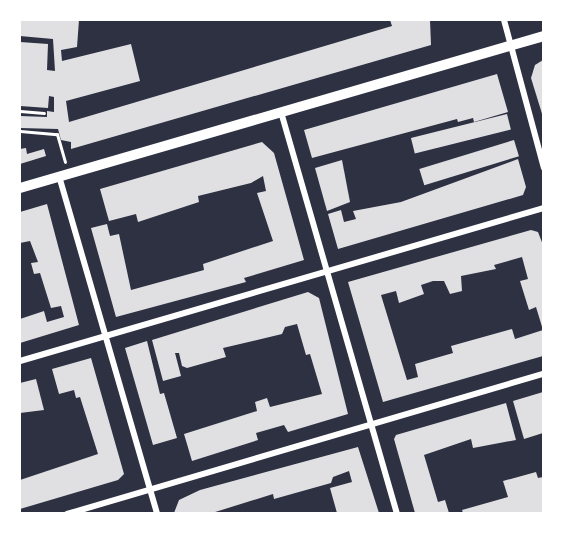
<!DOCTYPE html>
<html>
<head>
<meta charset="utf-8">
<style>
  body { margin:0 }
  #map { position:relative; width:563px; height:533px; overflow:hidden; background:#2d3142; font-family:"Exo 2",sans-serif }
  div>[style] { position:absolute }
  .building>* { inset:0; background:#e0e0e3; transform-origin:0 0 }
  .path>* { height:3px; margin:-1.5px; padding:0 1.5px; transform-origin:1.5px; border-radius:1.5px; background:#fff }
  .minor>* { height:6px; margin:-3px; padding:0 3px; transform-origin:3px; border-radius:3px; background:#fff }
  .secondary>* { height:10px; margin:-5px; padding:0 5px; transform-origin:5px; border-radius:5px; background:#fff }
  span { translate:-50% -50%; white-space:nowrap; text-align:center; line-height:1.15; -webkit-text-stroke:4.5px #fff; paint-order:stroke }
  .frame { position:absolute; inset:0; border:21px solid #fff; pointer-events:none }
</style>
</head>
<body>
<div id="map">
  <div class="building">
    <div style="clip-path:polygon(20px 20px,79px 20px,77px 47px,61px 50px,62px 61px,131px 44px,140px 81px,66px 101px,69px 122px,392px 26px,390px 20px,430px 20px,431px 45px,71px 149px,71px 142px,61px 140px,58px 129px,20px 128px,20px 116px,47px 117px,47px 111px,54px 112px,54px 97px,49px 96px,48px 108px,20px 106px,20px 42px,48px 44px,47px 70px,55px 71px,53px 39px,20px 36px)"></div>
    <div style="clip-path:polygon(543px 60px,543px 117px,531px 78px,535px 65px)"></div>
    <div style="clip-path:polygon(497px 74px,508px 112px,474px 122px,473px 118px,458px 122px,457px 119px,312px 158px,304px 130px)"></div>
    <div style="left:507px;top:114px;width:16px;height:99px;rotate:76deg"></div>
    <div style="left:514px;top:140px;width:17px;height:99px;rotate:73deg"></div>
    <div style="clip-path:polygon(262px 142px,274px 153px,304px 260px,244px 278px,246px 282px,116px 317px,91px 228px,107px 224px,110px 236px,119px 234px,131px 290px,204px 270px,203px 264px,273px 241px,257px 193px,266px 191px,263px 176px,251px 183px,198px 196px,199px 202px,138px 222px,136px 214px,109px 221px,100px 189px)"></div>
    <div style="clip-path:polygon(26px 148px,27px 154px,44px 149px,46px 156px,20px 164px,20px 149px)"></div>
    <div style="clip-path:polygon(518px 159px,526px 187px,523px 195px,338px 249px,328px 214px,341px 210px,344px 222px,356px 219px,353px 211px,401px 202px)"></div>
    <div style="clip-path:polygon(342px 160px,350px 202px,327px 211px,315px 168px)"></div>
    <div style="clip-path:polygon(47px 204px,79px 325px,20px 343px,20px 319px,44px 311px,47px 322px,64px 317px,61px 306px,51px 308px,40px 273px,34px 274px,31px 263px,38px 262px,30px 241px,20px 243px,20px 212px)"></div>
    <div style="clip-path:polygon(531px 230px,538px 232px,543px 245px,543px 330px,536px 307px,529px 310px,520px 281px,528px 279px,522px 257px,494px 265px,496px 269px,461px 276px,462px 291px,450px 294px,444px 281px,433px 281px,421px 285px,424px 294px,399px 303px,396px 291px,381px 295px,407px 380px,418px 377px,415px 364px,453px 353px,451px 346px,512px 329px,515px 339px,543px 330px,543px 356px,383px 402px,348px 282px)"></div>
    <div style="clip-path:polygon(308px 292px,319px 298px,348px 414px,288px 432px,284px 425px,256px 433px,258px 440px,192px 461px,184px 434px,257px 411px,255px 402px,267px 398px,270px 407px,322px 394px,310px 354px,306px 355px,297px 324px,285px 327px,282px 334px,223px 348px,226px 357px,187px 368px,182px 366px,179px 353px,175px 353px,181px 376px,163px 381px,152px 340px)"></div>
    <div style="clip-path:polygon(147px 341px,160px 394px,164px 393px,177px 438px,153px 445px,125px 348px)"></div>
    <div style="clip-path:polygon(91px 358px,124px 474px,118px 480px,20px 509px,20px 480px,98px 454px,80px 397px,76px 398px,74px 390px,59px 394px,52px 369px)"></div>
    <div style="clip-path:polygon(36px 379px,44px 410px,20px 413px,20px 383px)"></div>
    <div style="clip-path:polygon(543px 392px,543px 433px,524px 439px,513px 401px)"></div>
    <div style="clip-path:polygon(506px 403px,516px 440px,473px 448px,471px 439px,424px 455px,438px 502px,445px 500px,449px 513px,415px 513px,394px 439px,396px 435px)"></div>
    <div style="clip-path:polygon(358px 447px,379px 513px,337px 513px,330px 488px,352px 482px,349px 471px,333px 477px,331px 483px,274px 499px,273px 494px,212px 513px,174px 513px,179px 500px,200px 490px)"></div>
    <div style="clip-path:polygon(536px 472px,538px 478px,543px 477px,543px 513px,463px 513px,462px 510px,508px 497px,503px 481px)"></div>
  </div>
  <div class="path">
    <div style="left:20px;top:111px;width:24px;rotate:5deg"></div>
    <div style="left:20px;top:131px;width:37px;rotate:5deg"></div>
    <div style="left:57px;top:134px;width:29px;rotate:74deg"></div>
  </div>
  <div class="minor">
    <div style="left:504px;top:20px;width:153px;rotate:74.9deg"></div>
    <div style="left:281px;top:112px;width:418px;rotate:73.9deg"></div>
    <div style="left:59px;top:176px;width:352px;rotate:73.8deg"></div>
    <div style="left:20px;top:361px;width:546px;rotate:-16.28deg"></div>
    <div style="left:67px;top:514px;width:497px;rotate:-16.4deg"></div>
  </div>
  <div class="secondary">
    <div style="left:20px;top:188px;width:546px;rotate:-16.18deg"></div>
  </div>
  <div class="frame"></div>
</div>
</body>
</html>
